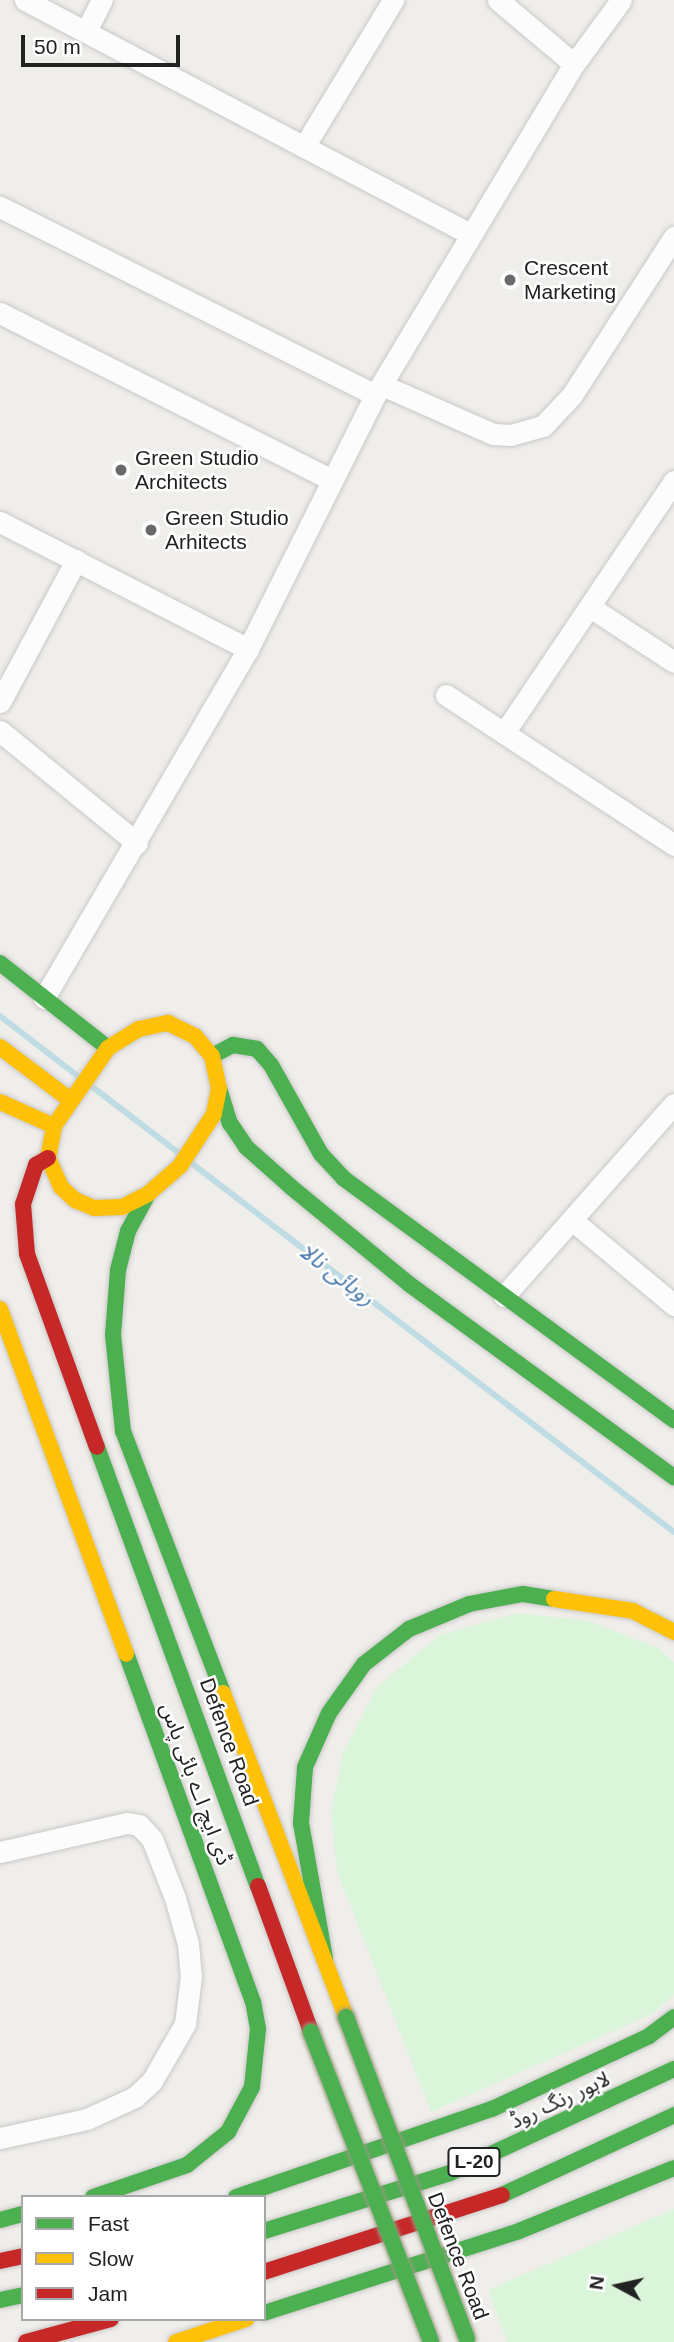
<!DOCTYPE html>
<html>
<head>
<meta charset="utf-8">
<style>
  body { margin:0 }
  #map { position:relative; width:674px; height:2342px; overflow:hidden; background:#f0eeeb; font-family:Arial,"Noto Sans Arabic",sans-serif }
  div>[style] { position:absolute }
  .park>* { inset:0; background:#daf5da }
  .stream>* { height:6px; margin:-3px; padding:0 3px; transform-origin:3px; border-radius:3px; background:#bfdbe3 }
  .roads { filter:drop-shadow(0 0 2px #c9c8c7) drop-shadow(0 0 2px #c9c8c7) }
  .street>* { height:21px; margin:-10.5px; padding:0 10.5px; transform-origin:10.5px; border-radius:10.5px; background:#fdfcfc }
  .fast>* { height:16px; margin:-8px; padding:0 8px; transform-origin:8px; border-radius:8px; background:#4caf50 }
  .slow>* { height:16px; margin:-8px; padding:0 8px; transform-origin:8px; border-radius:8px; background:#ffc107 }
  .jam>* { height:16px; margin:-8px; padding:0 8px; transform-origin:8px; border-radius:8px; background:#c62828 }
  .bridges { filter:drop-shadow(0 0 2px #999a82) drop-shadow(0 0 2px #999a82) }
  .fast-bridge>* { height:16px; margin:-8px; padding:0 8px; transform-origin:8px; border-radius:8px; background:#4caf50 }
  .dots>* { width:19px; height:19px; translate:-50% -50%; box-sizing:border-box; border:4px solid #fff; border-radius:50% }
  span { translate:-50% -50%; white-space:nowrap; text-align:center; line-height:1.15; -webkit-text-stroke:5px #fff; paint-order:stroke }
  .shield-label span { padding:2px 5px; background:#fff; border:2px solid; border-radius:5px; -webkit-text-stroke-width:0 }
  .shield-label { font-size:19px; color:#222; font-weight:700 }
  .poi-label { font-size:21px; color:#222 }
  .left { translate:0 -50%; text-align:left }
  .street-label { font-size:21px; color:#222 }
  .water-label { font-size:23px; color:#4a7aab; font-style:italic }
  .legend { position:absolute; left:21px; top:2195px; width:245px; height:126px; box-sizing:border-box; background:#fff; border:2px solid #a7a7a7; margin:0; padding:9px 12px; list-style:none; font-size:21px; color:#222 }
  .legend li { display:flex; align-items:center; gap:14px; height:35px }
  .legend b { width:35px; border:2px solid #a7a7a7 }
  .north { position:absolute; left:583px; top:2251px; width:70px; height:70px; -webkit-text-stroke:5px #fff; paint-order:stroke; rotate:278deg; font-size:19px; font-weight:700; line-height:28px; text-align:center; color:#222 }
  .north::after { content:''; display:block; margin:auto; width:24px; height:32px; background:#222; clip-path:polygon(50% 0,100% 100%,50% 72%,0 100%) }
  .scale { position:absolute; left:21px; top:35px; width:159px; height:32px; box-sizing:border-box; border:4px solid #222; border-top:0; padding-left:9px; font-size:21px; line-height:24px; white-space:nowrap; color:#222; -webkit-text-stroke:5px #fff; paint-order:stroke }
</style>
</head>
<body>
<div id="map">
  <div class="park">
    <div style="clip-path:polygon(518px 1613px,588px 1621px,658px 1648px,674px 1662px,674px 1995px,652px 2014px,431px 2112px,337px 1871px,331px 1812px,343px 1753px,377px 1687px,440px 1635px)"></div>
    <div style="clip-path:polygon(674px 2209px,674px 2342px,507px 2342px,488px 2290px)"></div>
  </div>
  <div class="stream">
    <div style="left:0;top:1016px;width:100px;rotate:37.7deg"></div>
    <div style="left:90px;top:1085px;width:112px;rotate:37.4deg"></div>
    <div style="left:190px;top:1162px;width:609px;rotate:37.4deg"></div>
  </div>
  <div class="roads">
    <div class="street">
      <div style="left:25px;top:0;width:503px;rotate:27.74deg"></div>
      <div style="left:498px;top:0;width:99px;rotate:40.1deg"></div>
      <div style="left:86px;top:31px;width:35px;rotate:-63deg"></div>
      <div style="left:305px;top:145px;width:170px;rotate:-58.7deg"></div>
      <div style="left:0;top:207px;width:419px;rotate:26.6deg"></div>
      <div style="left:0;top:313px;width:372px;rotate:26.7deg"></div>
      <div style="left:382px;top:385px;width:121px;rotate:23.8deg"></div>
      <div style="left:493px;top:434px;width:18px;rotate:3deg"></div>
      <div style="left:511px;top:435px;width:33px;rotate:-16deg"></div>
      <div style="left:543px;top:426px;width:42px;rotate:-46.9deg"></div>
      <div style="left:572px;top:395px;width:188px;rotate:-57.2deg"></div>
      <div style="left:0;top:522px;width:279px;rotate:27.1deg"></div>
      <div style="left:590px;top:607px;width:100px;rotate:33.2deg"></div>
      <div style="left:446px;top:695px;width:273px;rotate:33.3deg"></div>
      <div style="left:0;top:702px;width:161px;rotate:-61.8deg"></div>
      <div style="left:0;top:731px;width:177px;rotate:39.3deg"></div>
      <div style="left:504px;top:733px;width:304px;rotate:-56deg"></div>
      <div style="left:44px;top:998px;width:404px;rotate:-59.7deg"></div>
      <div style="left:248px;top:649px;width:284px;rotate:-63.4deg"></div>
      <div style="left:375px;top:395px;width:386px;rotate:-59deg"></div>
      <div style="left:574px;top:64px;width:79px;rotate:-53.7deg"></div>
      <div style="left:572px;top:1220px;width:133px;rotate:39.8deg"></div>
      <div style="left:504px;top:1296px;width:256px;rotate:-48.5deg"></div>
      <div style="left:0;top:1852px;width:130px;rotate:-12.9deg"></div>
      <div style="left:127px;top:1823px;width:12px;rotate:9deg"></div>
      <div style="left:139px;top:1825px;width:19px;rotate:47deg"></div>
      <div style="left:152px;top:1839px;width:63px;rotate:68.7deg"></div>
      <div style="left:175px;top:1898px;width:48px;rotate:74.2deg"></div>
      <div style="left:188px;top:1944px;width:32px;rotate:85deg"></div>
      <div style="left:191px;top:1976px;width:48px;rotate:97.1deg"></div>
      <div style="left:185px;top:2024px;width:66px;rotate:120.1deg"></div>
      <div style="left:152px;top:2081px;width:23px;rotate:137deg"></div>
      <div style="left:135px;top:2097px;width:53px;rotate:155.4deg"></div>
      <div style="left:87px;top:2119px;width:89px;rotate:167.7deg"></div>
    </div>
    <div class="fast">
      <div style="left:0;top:963px;width:137px;rotate:38.2deg"></div>
      <div style="left:212px;top:1056px;width:24px;rotate:-28deg"></div>
      <div style="left:233px;top:1045px;width:24px;rotate:9deg"></div>
      <div style="left:257px;top:1049px;width:21px;rotate:49deg"></div>
      <div style="left:271px;top:1065px;width:102px;rotate:60.7deg"></div>
      <div style="left:321px;top:1154px;width:33px;rotate:47deg"></div>
      <div style="left:343px;top:1178px;width:410px;rotate:36.2deg"></div>
      <div style="left:219px;top:1088px;width:37px;rotate:73deg"></div>
      <div style="left:230px;top:1123px;width:29px;rotate:56deg"></div>
      <div style="left:246px;top:1147px;width:60px;rotate:41.6deg"></div>
      <div style="left:291px;top:1187px;width:153px;rotate:39.4deg"></div>
      <div style="left:409px;top:1284px;width:328px;rotate:36.1deg"></div>
      <div style="left:148px;top:1194px;width:42px;rotate:118.4deg"></div>
      <div style="left:128px;top:1231px;width:40px;rotate:104.4deg"></div>
      <div style="left:118px;top:1270px;width:65px;rotate:94.4deg"></div>
      <div style="left:113px;top:1335px;width:97px;rotate:84.1deg"></div>
      <div style="left:123px;top:1431px;width:280px;rotate:69.1deg"></div>
      <div style="left:97px;top:1447px;width:468px;rotate:69.9deg"></div>
      <div style="left:325px;top:1958px;width:137px;rotate:-100.1deg"></div>
      <div style="left:301px;top:1823px;width:56px;rotate:-85.9deg"></div>
      <div style="left:305px;top:1767px;width:59px;rotate:-66deg"></div>
      <div style="left:329px;top:1713px;width:60px;rotate:-54.5deg"></div>
      <div style="left:364px;top:1664px;width:57px;rotate:-37.9deg"></div>
      <div style="left:409px;top:1629px;width:65px;rotate:-22.6deg"></div>
      <div style="left:469px;top:1604px;width:55px;rotate:-10.5deg"></div>
      <div style="left:523px;top:1594px;width:31px;rotate:9deg"></div>
      <div style="left:502px;top:2195px;width:190px;rotate:-24.9deg"></div>
      <div style="left:93px;top:2197px;width:99px;rotate:-18.8deg"></div>
      <div style="left:187px;top:2165px;width:53px;rotate:-38.8deg"></div>
      <div style="left:228px;top:2132px;width:51px;rotate:-61.9deg"></div>
      <div style="left:252px;top:2087px;width:58px;rotate:-84.1deg"></div>
      <div style="left:258px;top:2029px;width:27px;rotate:-100deg"></div>
      <div style="left:253px;top:2002px;width:370px;rotate:-110deg"></div>
      <div style="left:236px;top:2197px;width:271px;rotate:-19deg"></div>
      <div style="left:492px;top:2109px;width:173px;rotate:-24.9deg"></div>
      <div style="left:649px;top:2036px;width:31px;rotate:-37deg"></div>
      <div style="left:0;top:2220px;width:24px;rotate:-15deg"></div>
      <div style="left:264px;top:2231px;width:195px;rotate:-17.3deg"></div>
      <div style="left:450px;top:2173px;width:247px;rotate:-24.9deg"></div>
      <div style="left:0;top:2300px;width:24px;rotate:-12deg"></div>
      <div style="left:264px;top:2313px;width:268px;rotate:-17.8deg"></div>
      <div style="left:519px;top:2231px;width:167px;rotate:-22.1deg"></div>
    </div>
    <div class="slow">
      <div style="left:168px;top:1023px;width:30px;rotate:26deg"></div>
      <div style="left:195px;top:1036px;width:26px;rotate:50deg"></div>
      <div style="left:212px;top:1056px;width:33px;rotate:78deg"></div>
      <div style="left:219px;top:1088px;width:26px;rotate:101deg"></div>
      <div style="left:214px;top:1114px;width:62px;rotate:123.2deg"></div>
      <div style="left:180px;top:1166px;width:43px;rotate:138.8deg"></div>
      <div style="left:148px;top:1194px;width:29px;rotate:153deg"></div>
      <div style="left:122px;top:1207px;width:28px;rotate:178deg"></div>
      <div style="left:94px;top:1208px;width:21px;rotate:-157deg"></div>
      <div style="left:75px;top:1200px;width:19px;rotate:-137deg"></div>
      <div style="left:61px;top:1187px;width:32px;rotate:-114deg"></div>
      <div style="left:48px;top:1158px;width:33px;rotate:-79deg"></div>
      <div style="left:54px;top:1126px;width:95px;rotate:-55.3deg"></div>
      <div style="left:108px;top:1048px;width:36px;rotate:-32deg"></div>
      <div style="left:139px;top:1029px;width:30px;rotate:-12deg"></div>
      <div style="left:0;top:1047px;width:86px;rotate:37deg"></div>
      <div style="left:0;top:1102px;width:59px;rotate:24deg"></div>
      <div style="left:0;top:1309px;width:367px;rotate:69.9deg"></div>
      <div style="left:554px;top:1599px;width:80px;rotate:8.6deg"></div>
      <div style="left:633px;top:1611px;width:46px;rotate:27.1deg"></div>
      <div style="left:223px;top:1693px;width:347px;rotate:69.2deg"></div>
      <div style="left:176px;top:2342px;width:74px;rotate:-18.2deg"></div>
    </div>
    <div class="jam">
      <div style="left:48px;top:1158px;width:14px;rotate:150deg"></div>
      <div style="left:36px;top:1165px;width:41px;rotate:108.4deg"></div>
      <div style="left:23px;top:1204px;width:50px;rotate:85.4deg"></div>
      <div style="left:27px;top:1254px;width:205px;rotate:70.1deg"></div>
      <div style="left:258px;top:1886px;width:155px;rotate:70deg"></div>
      <div style="left:0;top:2261px;width:24px;rotate:-12deg"></div>
      <div style="left:264px;top:2272px;width:250px;rotate:-17.9deg"></div>
      <div style="left:26px;top:2342px;width:88px;rotate:-15.1deg"></div>
    </div>
  </div>
  <div class="bridges">
    <div class="fast-bridge">
      <div style="left:346px;top:2017px;width:344px;rotate:69.4deg"></div>
      <div style="left:311px;top:2032px;width:332px;rotate:68.8deg"></div>
    </div>
  </div>
  <div class="dots">
    <div style="left:510px;top:280px;background:#6a6968"></div>
    <div style="left:121px;top:470px;background:#6a6968"></div>
    <div style="left:151px;top:530px;background:#6a6968"></div>
  </div>
  <div class="shield-label">
    <span style="left:474px;top:2162px">L-20</span>
  </div>
  <div class="poi-label">
    <span class="left" style="left:524px;top:280px">Crescent<br>Marketing</span>
    <span class="left" style="left:135px;top:470px">Green Studio<br>Architects</span>
    <span class="left" style="left:165px;top:530px">Green Studio<br>Arhitects</span>
  </div>
  <div class="street-label">
    <span style="left:229px;top:1742px;rotate:70deg">Defence Road</span>
    <span style="left:196px;top:1784px;rotate:70deg">ڈی ایچ اے بائی پاس</span>
    <span style="left:560px;top:2100px;rotate:-25deg">لاہور رنگ روڈ</span>
    <span style="left:458px;top:2256px;rotate:69deg">Defence Road</span>
  </div>
  <div class="water-label">
    <span style="left:337px;top:1274px;rotate:37deg">روہائی نالا</span>
  </div>
  <ul class="legend">
  <li><b style="height:9px;background:#4caf50"></b>Fast</li>
  <li><b style="height:9px;background:#ffc107"></b>Slow</li>
  <li><b style="height:9px;background:#c62828"></b>Jam</li>
  </ul>
  <div class="north">N</div>
  <div class="scale">50 m</div>
</div>
</body>
</html>
